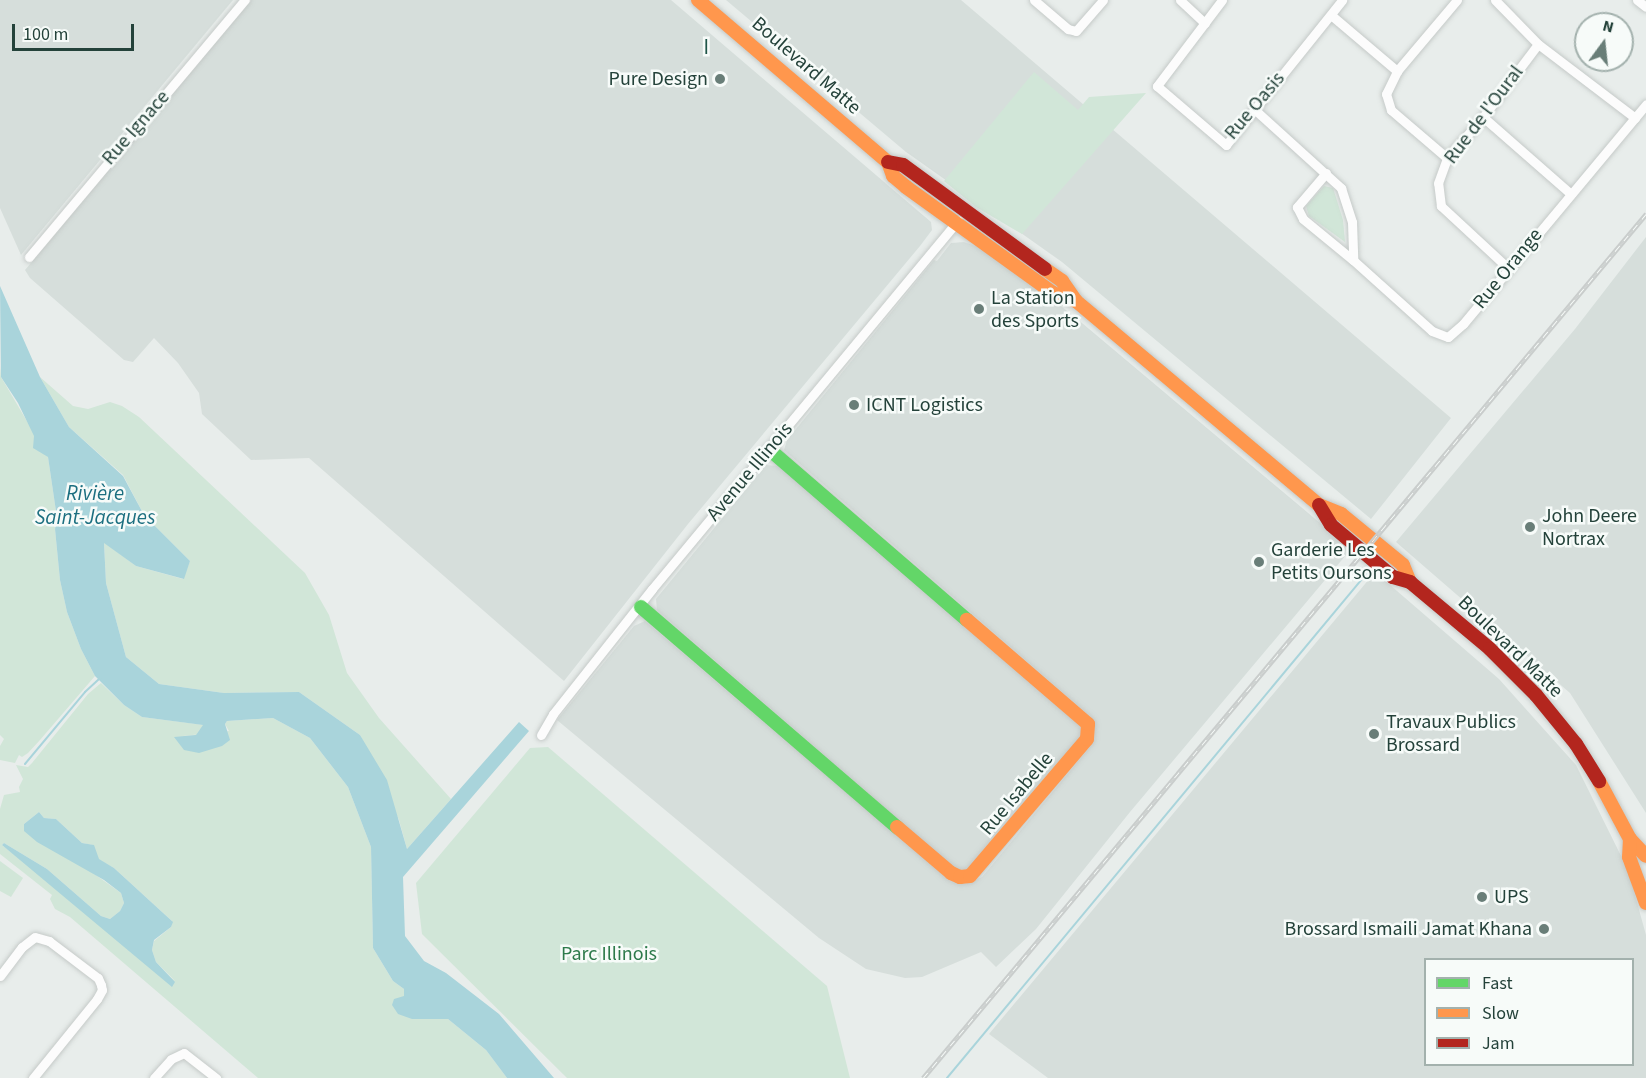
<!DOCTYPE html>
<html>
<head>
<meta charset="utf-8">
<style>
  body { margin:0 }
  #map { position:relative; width:1646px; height:1078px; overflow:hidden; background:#e8edeb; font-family:"Source Sans 3",sans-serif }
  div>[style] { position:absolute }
  .built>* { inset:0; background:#d6dedb }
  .green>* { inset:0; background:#d1e6d8 }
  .water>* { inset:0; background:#a9d4db }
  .stream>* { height:2px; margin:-1px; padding:0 1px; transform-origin:1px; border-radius:1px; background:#a9d4db }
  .roads { filter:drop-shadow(0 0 2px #c5cac8) drop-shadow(0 0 2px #c5cac8) }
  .street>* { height:9px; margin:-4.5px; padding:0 4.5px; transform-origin:4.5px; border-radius:4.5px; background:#fcfcfc }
  .fast>* { height:14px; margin:-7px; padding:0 7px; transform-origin:7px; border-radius:7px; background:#63d668 }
  .slow>* { height:14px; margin:-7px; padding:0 7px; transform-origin:7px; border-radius:7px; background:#ff974d }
  .jam>* { height:14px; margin:-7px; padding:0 7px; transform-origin:7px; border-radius:7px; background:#b3261e }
  .rail>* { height:4.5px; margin-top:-2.25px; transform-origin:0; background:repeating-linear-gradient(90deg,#f7fbf9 0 7px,#c9cdcc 0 14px); box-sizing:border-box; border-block:2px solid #c9cdcc }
  .dots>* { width:16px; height:16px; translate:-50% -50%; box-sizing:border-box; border:3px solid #f7fbf9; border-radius:50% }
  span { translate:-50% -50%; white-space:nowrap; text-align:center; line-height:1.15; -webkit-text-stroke:5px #f7fbf9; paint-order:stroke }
  .street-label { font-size:20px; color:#24423a }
  .poi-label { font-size:20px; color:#24423a }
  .right { translate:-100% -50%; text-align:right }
  .left { translate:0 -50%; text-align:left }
  .park-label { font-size:20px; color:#2d7a4b }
  .neighbourhood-label { font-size:21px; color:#1f5548; letter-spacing:1.5px }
  .water-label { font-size:21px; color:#1c6f80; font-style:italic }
  .legend { position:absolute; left:1424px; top:958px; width:210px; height:108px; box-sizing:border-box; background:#f7fbf9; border:2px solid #a3b1ad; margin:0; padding:8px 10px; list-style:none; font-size:18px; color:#24423a }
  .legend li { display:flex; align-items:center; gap:12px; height:30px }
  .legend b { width:30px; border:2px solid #a3b1ad }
  .north { position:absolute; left:1574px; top:12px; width:60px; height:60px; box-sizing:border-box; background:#f7fbf9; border:2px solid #a3b1ad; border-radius:50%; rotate:15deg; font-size:16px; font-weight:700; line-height:24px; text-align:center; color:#24423a }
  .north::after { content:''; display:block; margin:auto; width:21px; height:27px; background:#697e78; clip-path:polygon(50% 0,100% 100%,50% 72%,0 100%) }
  .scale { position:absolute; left:12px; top:24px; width:122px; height:27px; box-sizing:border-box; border:3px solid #24423a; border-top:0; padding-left:8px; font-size:18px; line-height:21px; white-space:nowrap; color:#24423a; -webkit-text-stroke:4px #f7fbf9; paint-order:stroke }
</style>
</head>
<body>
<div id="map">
  <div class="built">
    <div style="clip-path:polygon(0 0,233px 0,21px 255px,0 208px)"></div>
    <div style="clip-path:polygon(251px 0,671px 0,931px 222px,932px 230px,920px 246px,688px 524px,564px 681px,309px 458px,251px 460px,202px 414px,199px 393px,178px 363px,154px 338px,133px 362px,124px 360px,30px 278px,25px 270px)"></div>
    <div style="clip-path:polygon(726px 0,961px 0,1451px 418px,1371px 519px,1062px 262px,906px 152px)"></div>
    <div style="clip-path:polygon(1646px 237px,1646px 813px,1570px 693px,1396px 542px,1575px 329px)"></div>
    <div style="clip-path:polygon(964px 242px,981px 248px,1024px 277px,1076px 318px,1351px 549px,1130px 812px,1036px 929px,996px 967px,981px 952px,922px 977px,905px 978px,866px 969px,819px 938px,557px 720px,634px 626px,645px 621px,950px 881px,966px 884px,982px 877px,1090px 747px,1095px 738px,1095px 729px,1090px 716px,784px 450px,787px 440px,934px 260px,937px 261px,951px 243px)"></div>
    <div style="clip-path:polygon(766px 465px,778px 466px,1080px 726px,1080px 737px,968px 870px,957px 869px,942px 857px,657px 610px,656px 599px)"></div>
    <div style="clip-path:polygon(evenodd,1375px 572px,1499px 679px,1576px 765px,1628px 870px,1646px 935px,1646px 1078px,1048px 1078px,989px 1034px,1375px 572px,1426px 960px,1632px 960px,1632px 1064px,1426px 1064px,1426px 960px)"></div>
  </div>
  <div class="green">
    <div style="clip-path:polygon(1034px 72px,1078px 110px,1089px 97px,1146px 93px,1022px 234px,976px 207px,944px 181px)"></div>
    <div style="clip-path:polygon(1324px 186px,1333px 188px,1343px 220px,1345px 242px,1309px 216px,1306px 206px)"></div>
    <div style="clip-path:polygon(0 366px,1px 377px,48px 457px,57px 518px,55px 529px,60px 580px,67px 612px,81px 649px,95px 676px,40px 740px,28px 753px,22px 757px,19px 755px,15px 763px,0 760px,0 746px,4px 739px,0 735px)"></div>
    <div style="clip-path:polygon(40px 377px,73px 406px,88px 409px,110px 402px,122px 406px,139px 417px,305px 573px,329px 615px,347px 673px,379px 718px,451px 799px,407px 849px,399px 820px,360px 735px,299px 692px,224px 693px,159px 684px,126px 657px,106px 583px,104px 542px,136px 566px,183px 579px,190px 561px,144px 515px,123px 475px,69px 427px)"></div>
    <div style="clip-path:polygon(evenodd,101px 683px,124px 705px,142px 717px,204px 725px,196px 735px,174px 737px,229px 731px,225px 724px,227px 721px,273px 718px,310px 738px,348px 787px,371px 847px,373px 948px,393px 981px,404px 989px,412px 1019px,448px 1019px,486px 1050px,507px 1078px,258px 1078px,70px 917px,55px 909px,50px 899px,52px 895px,0 854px,0 809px,4px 795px,20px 792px,19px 787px,23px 779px,16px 765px,28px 767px,32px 763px,88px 694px,101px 683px,39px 812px,44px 818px,56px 819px,82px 843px,93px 845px,98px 859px,114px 868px,172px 921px,171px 927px,154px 941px,152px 950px,156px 962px,175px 981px,2px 845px,4px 843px,47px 869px,101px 916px,110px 919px,120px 911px,124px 903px,121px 893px,24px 824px,39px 812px)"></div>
    <div style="clip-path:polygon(548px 747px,827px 986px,850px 1078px,567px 1078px,422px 934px,416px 883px,530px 748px)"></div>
    <div style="clip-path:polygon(0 861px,23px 878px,11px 897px,0 891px)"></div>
  </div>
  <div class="water">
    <div style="clip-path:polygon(0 286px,40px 377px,69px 427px,123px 476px,144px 515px,190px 561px,184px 579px,136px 566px,104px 543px,106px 583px,126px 657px,159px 684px,224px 693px,299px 692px,360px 735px,387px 780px,407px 849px,519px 722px,529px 731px,403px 877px,405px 936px,424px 961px,446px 973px,499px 1014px,554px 1078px,507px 1078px,486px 1050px,448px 1019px,412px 1019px,398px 1014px,392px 1005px,394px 999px,404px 996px,404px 989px,393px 981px,373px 948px,371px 847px,348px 787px,310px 738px,273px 718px,227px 721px,225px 724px,230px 740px,222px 746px,199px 753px,184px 750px,174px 737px,196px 735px,203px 725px,142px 717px,124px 705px,95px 676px,81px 649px,67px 612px,60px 580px,55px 529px,57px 518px,48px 457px,33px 448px,34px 436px,18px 403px,1px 377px)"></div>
    <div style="clip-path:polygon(39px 812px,44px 818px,56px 819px,82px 843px,94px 845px,99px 859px,114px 868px,173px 922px,171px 927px,154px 940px,152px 950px,156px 962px,175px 982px,172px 987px,2px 845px,4px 843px,47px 869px,101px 916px,110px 919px,120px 911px,124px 903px,121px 893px,104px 880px,37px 842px,24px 831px,24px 824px)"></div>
  </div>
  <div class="stream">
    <div style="left:25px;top:764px;width:94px;rotate:-50.2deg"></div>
    <div style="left:85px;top:692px;width:21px;rotate:-43deg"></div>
    <div style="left:947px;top:1078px;width:657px;rotate:-50.25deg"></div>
  </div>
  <div class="roads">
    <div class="street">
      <div style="left:1034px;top:0;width:45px;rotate:40.5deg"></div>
      <div style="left:1068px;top:29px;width:8px;rotate:14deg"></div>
      <div style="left:1076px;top:31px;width:41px;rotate:-48.9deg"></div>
      <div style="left:1180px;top:0;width:34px;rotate:43deg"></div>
      <div style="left:1222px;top:0;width:108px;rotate:127.1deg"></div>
      <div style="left:1157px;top:86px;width:91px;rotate:40.5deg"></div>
      <div style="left:1226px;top:145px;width:186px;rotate:-51.3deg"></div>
      <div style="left:1495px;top:0;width:62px;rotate:45.7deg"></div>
      <div style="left:1538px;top:44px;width:122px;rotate:37.3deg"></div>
      <div style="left:1637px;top:0;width:11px;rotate:38deg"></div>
      <div style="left:1331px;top:15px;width:87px;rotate:40.3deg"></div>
      <div style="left:1254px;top:109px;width:118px;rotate:42.2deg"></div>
      <div style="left:1341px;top:188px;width:36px;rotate:72deg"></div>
      <div style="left:1352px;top:222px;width:38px;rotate:88deg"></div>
      <div style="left:1353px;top:260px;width:106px;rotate:41.9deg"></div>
      <div style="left:1432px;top:331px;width:17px;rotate:21deg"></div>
      <div style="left:1448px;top:337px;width:20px;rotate:-41deg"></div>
      <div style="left:1463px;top:324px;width:286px;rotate:-50.2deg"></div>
      <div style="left:1483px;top:117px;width:117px;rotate:41.2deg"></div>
      <div style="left:1447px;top:158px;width:74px;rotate:-139.4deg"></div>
      <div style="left:1391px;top:110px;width:17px;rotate:-107deg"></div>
      <div style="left:1386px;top:94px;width:25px;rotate:-64deg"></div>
      <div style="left:1397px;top:71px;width:93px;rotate:-49.8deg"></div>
      <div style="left:1326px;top:173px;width:45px;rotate:130.5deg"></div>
      <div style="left:1297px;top:207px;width:13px;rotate:63deg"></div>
      <div style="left:1303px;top:219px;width:65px;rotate:39.4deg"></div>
      <div style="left:29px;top:257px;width:336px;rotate:-50deg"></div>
      <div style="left:1509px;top:269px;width:93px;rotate:-137.2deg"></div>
      <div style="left:1441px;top:206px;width:23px;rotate:-97deg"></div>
      <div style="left:1438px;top:183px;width:27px;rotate:-70deg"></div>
      <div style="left:1447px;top:158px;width:55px;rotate:-48.7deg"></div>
      <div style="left:1483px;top:117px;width:91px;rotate:-53deg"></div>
      <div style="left:541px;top:735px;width:24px;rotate:-60deg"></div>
      <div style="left:553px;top:714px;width:159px;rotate:-51.6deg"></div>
      <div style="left:652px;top:589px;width:479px;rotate:-50.3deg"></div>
      <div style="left:0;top:976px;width:36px;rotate:-53deg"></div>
      <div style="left:22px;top:947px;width:16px;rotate:-38deg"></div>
      <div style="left:35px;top:937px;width:15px;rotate:16deg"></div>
      <div style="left:49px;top:941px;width:61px;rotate:37.1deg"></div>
      <div style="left:98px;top:978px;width:8px;rotate:67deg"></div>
      <div style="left:101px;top:985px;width:5px;rotate:79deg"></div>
      <div style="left:102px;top:990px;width:10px;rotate:119deg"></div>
      <div style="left:97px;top:999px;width:102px;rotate:129deg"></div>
      <div style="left:154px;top:1078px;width:25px;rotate:-48deg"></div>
      <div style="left:171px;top:1059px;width:14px;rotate:-25deg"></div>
      <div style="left:184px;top:1053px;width:41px;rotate:38deg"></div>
    </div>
    <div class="fast">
      <div style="left:770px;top:450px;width:260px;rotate:40.8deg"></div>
      <div style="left:641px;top:607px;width:338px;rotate:40.7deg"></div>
    </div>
    <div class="slow">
      <div style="left:698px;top:0;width:250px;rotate:40.5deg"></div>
      <div style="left:888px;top:162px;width:15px;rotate:70deg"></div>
      <div style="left:893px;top:176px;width:17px;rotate:40deg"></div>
      <div style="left:906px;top:187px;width:181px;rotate:35.8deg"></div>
      <div style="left:1053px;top:293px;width:24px;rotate:19deg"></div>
      <div style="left:1045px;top:269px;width:21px;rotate:35deg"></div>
      <div style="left:1062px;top:281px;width:24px;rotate:55deg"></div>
      <div style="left:1076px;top:301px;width:317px;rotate:40deg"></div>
      <div style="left:1319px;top:505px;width:24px;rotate:22deg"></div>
      <div style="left:1341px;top:514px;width:80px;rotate:39.4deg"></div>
      <div style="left:1403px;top:565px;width:18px;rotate:68deg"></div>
      <div style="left:1599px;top:781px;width:66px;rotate:61.9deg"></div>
      <div style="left:1630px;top:839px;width:23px;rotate:47deg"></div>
      <div style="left:897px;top:827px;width:71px;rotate:40.4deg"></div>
      <div style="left:951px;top:873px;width:10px;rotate:24deg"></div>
      <div style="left:960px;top:877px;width:10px;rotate:-6deg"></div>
      <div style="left:970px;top:876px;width:180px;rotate:-49.5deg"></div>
      <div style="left:1087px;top:739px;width:15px;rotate:-86deg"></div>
      <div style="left:1088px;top:724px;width:160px;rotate:-139.3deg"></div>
      <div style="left:1630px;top:839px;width:18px;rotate:93deg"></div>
      <div style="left:1629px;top:857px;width:49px;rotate:69.7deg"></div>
    </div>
    <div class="jam">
      <div style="left:888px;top:162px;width:15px;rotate:11deg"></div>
      <div style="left:903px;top:165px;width:176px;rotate:36.2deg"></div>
      <div style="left:1319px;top:505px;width:23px;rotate:59deg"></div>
      <div style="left:1331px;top:525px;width:81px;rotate:40deg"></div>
      <div style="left:1393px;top:577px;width:18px;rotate:16deg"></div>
      <div style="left:1410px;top:582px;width:104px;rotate:39.9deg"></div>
      <div style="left:1490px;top:649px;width:65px;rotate:45deg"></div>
      <div style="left:1536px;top:695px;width:63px;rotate:50.8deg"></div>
      <div style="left:1576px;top:744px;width:44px;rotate:58.1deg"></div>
    </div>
  </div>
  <div class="rail">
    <div style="left:923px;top:1078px;width:1127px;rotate:-50.08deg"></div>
  </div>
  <div class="dots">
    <div style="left:720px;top:79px;background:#697e78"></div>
    <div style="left:979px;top:309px;background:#697e78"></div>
    <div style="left:854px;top:405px;background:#697e78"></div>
    <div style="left:1530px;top:527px;background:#697e78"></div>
    <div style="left:1259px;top:562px;background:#697e78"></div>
    <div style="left:1374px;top:734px;background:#697e78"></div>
    <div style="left:1482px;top:897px;background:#697e78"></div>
    <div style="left:1544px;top:929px;background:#697e78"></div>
  </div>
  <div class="street-label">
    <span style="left:806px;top:66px;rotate:41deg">Boulevard Matte</span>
    <span style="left:1255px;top:106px;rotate:-50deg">Rue Oasis</span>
    <span style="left:1484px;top:115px;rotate:-53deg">Rue de l'Oural</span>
    <span style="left:136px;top:128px;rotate:-49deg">Rue Ignace</span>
    <span style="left:1508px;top:269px;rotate:-51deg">Rue Orange</span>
    <span style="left:750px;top:472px;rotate:-50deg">Avenue Illinois</span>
    <span style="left:1510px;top:647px;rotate:44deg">Boulevard Matte</span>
    <span style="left:1017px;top:794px;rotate:-50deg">Rue Isabelle</span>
  </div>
  <div class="poi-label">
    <span class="right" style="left:708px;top:79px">Pure Design</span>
    <span class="left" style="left:991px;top:310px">La Station<br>des Sports</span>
    <span class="left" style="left:866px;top:405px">ICNT Logistics</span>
    <span class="left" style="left:1542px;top:528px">John Deere<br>Nortrax</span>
    <span class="left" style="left:1271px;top:562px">Garderie Les<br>Petits Oursons</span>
    <span class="left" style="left:1386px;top:734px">Travaux Publics<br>Brossard</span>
    <span class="left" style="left:1494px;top:897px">UPS</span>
    <span class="right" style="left:1532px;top:929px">Brossard Ismaili Jamat Khana</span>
  </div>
  <div class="park-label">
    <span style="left:609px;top:954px">Parc Illinois</span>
  </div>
  <div class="neighbourhood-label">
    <span style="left:707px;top:47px">I</span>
  </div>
  <div class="water-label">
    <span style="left:95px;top:505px">Rivière<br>Saint-Jacques</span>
  </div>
  <ul class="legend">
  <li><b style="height:8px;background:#63d668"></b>Fast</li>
  <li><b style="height:8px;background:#ff974d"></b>Slow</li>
  <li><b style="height:8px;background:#b3261e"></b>Jam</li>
  </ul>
  <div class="north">N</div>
  <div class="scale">100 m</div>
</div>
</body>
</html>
